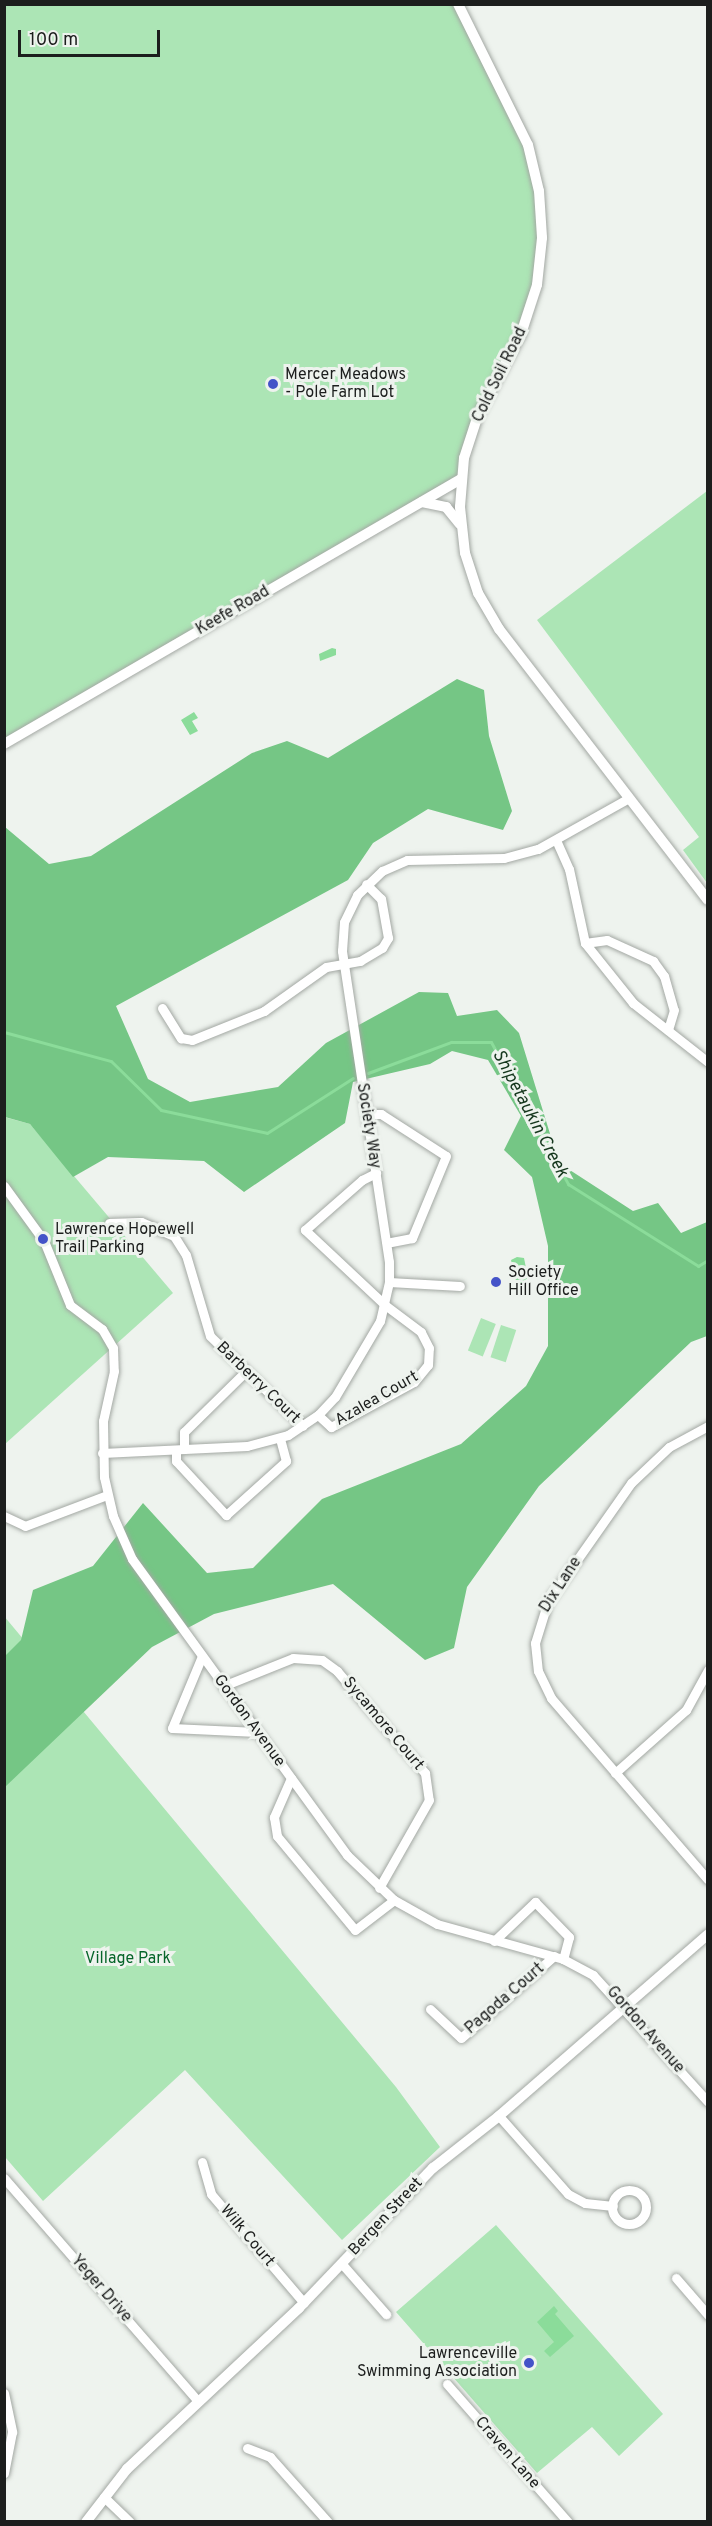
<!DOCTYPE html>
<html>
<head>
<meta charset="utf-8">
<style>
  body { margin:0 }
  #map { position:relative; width:712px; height:2526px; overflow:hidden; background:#eef3ee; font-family:Overpass,sans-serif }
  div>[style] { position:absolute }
  .green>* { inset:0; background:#ace5b5; transform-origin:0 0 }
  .forest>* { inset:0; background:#75c685 }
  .water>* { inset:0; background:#8bdc9a }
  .stream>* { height:3px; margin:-1.5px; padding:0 1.5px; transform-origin:1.5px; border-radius:1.5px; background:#8bdc9a }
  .roads { filter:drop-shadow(0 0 2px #a3a8a3) drop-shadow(0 0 2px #a3a8a3) }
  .minor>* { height:9px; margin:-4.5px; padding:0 4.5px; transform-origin:4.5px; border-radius:4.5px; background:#fff }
  .minor>.ring { margin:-4.5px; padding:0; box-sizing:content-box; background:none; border:9px solid #fff; border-radius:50% }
  .tertiary>* { height:10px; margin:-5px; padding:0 5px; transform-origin:5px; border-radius:5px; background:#fff }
  .dots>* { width:16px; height:16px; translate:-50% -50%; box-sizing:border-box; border:3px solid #eef3ee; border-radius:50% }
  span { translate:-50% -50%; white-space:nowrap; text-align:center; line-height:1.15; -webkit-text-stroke:6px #eef3ee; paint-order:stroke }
  .poi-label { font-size:16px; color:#1c1e1d }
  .left { translate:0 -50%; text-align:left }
  .right { translate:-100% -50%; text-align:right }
  .street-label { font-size:16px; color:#1c1e1d }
  .park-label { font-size:16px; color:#06652a }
  .water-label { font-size:18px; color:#15371d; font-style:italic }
  .frame { position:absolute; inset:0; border:6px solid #1c1e1d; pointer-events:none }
  .scale { position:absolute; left:18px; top:30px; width:142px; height:27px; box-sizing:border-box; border:3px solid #1c1e1d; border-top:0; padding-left:8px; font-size:18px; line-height:21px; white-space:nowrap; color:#1c1e1d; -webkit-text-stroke:4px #eef3ee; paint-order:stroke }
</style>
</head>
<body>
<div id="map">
  <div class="green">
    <div style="clip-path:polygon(5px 5px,458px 5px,519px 123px,541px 214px,531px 308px,487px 397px,461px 479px,5px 743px)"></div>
    <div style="clip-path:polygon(707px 491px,707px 883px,683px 850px,699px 837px,537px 620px)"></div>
    <div style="clip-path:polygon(4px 1117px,30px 1124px,173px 1293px,5px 1444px)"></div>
    <div style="left:481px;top:1318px;width:16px;height:35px;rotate:22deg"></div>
    <div style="left:501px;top:1325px;width:16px;height:34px;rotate:18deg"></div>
    <div style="clip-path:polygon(4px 1616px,396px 2087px,440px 2147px,342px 2240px,185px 2070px,43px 2201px,5px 2157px)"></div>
    <div style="clip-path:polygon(496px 2225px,663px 2414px,619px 2456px,592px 2427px,537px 2473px,396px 2312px)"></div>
  </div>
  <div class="forest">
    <div style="clip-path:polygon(457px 679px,484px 690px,489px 736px,512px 811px,503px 830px,428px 809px,373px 843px,348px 880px,116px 1006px,148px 1079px,190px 1102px,278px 1087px,326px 1043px,419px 992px,448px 993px,457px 1016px,497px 1010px,519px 1033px,559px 1163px,633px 1211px,658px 1203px,681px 1233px,707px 1222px,707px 1336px,691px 1342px,539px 1486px,467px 1587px,454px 1648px,425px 1660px,333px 1584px,214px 1614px,152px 1647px,5px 1787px,5px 1656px,21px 1640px,33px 1590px,93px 1566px,143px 1503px,207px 1573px,253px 1568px,322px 1499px,461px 1444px,526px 1386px,548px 1346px,548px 1246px,532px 1177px,504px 1150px,521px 1116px,488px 1060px,452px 1051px,430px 1064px,353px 1082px,345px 1123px,244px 1192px,204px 1161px,108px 1157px,73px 1177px,30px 1124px,5px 1117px,5px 827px,49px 864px,91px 856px,252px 753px,287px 741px,328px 758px)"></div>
  </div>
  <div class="water">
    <div style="clip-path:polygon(332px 648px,336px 649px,336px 655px,320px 661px,319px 654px)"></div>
    <div style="clip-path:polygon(194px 712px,198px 718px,192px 721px,198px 731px,190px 735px,181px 720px)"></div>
    <div style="clip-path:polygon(517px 1257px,524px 1258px,529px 1283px,517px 1286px,511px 1260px)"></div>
    <div style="clip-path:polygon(554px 2306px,558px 2311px,555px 2314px,574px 2336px,550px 2357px,544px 2351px,554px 2342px,537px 2322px)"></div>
  </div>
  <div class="stream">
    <div style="left:4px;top:1032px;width:111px;rotate:15.2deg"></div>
    <div style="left:111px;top:1061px;width:70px;rotate:44.4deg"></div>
    <div style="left:161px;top:1110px;width:108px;rotate:12.2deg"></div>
    <div style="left:267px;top:1133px;width:102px;rotate:-32.6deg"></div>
    <div style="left:368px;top:1073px;width:89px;rotate:-20.5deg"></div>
    <div style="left:451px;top:1042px;width:40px"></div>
    <div style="left:491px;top:1042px;width:162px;rotate:61.5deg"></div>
    <div style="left:568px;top:1184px;width:154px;rotate:32.2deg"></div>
    <div style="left:698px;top:1266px;width:12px;rotate:-31deg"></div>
  </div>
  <div class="roads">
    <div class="minor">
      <div style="left:556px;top:840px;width:32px;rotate:66deg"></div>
      <div style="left:569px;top:869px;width:76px;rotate:77.8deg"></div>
      <div style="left:585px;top:943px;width:77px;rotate:51.3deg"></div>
      <div style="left:633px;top:1003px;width:95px;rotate:38.2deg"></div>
      <div style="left:585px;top:943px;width:22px;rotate:-8deg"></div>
      <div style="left:607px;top:940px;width:51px;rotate:24.5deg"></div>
      <div style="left:653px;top:961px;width:19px;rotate:54deg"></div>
      <div style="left:664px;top:976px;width:35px;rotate:74deg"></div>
      <div style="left:674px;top:1010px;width:21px;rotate:107deg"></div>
      <div style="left:162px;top:1008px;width:36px;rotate:58deg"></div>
      <div style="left:181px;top:1038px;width:11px;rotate:10deg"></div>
      <div style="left:192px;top:1040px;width:78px;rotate:-21.9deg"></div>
      <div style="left:264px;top:1011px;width:76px;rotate:-35.4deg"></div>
      <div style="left:326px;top:967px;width:35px;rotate:-10deg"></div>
      <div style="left:360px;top:961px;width:26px;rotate:-31deg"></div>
      <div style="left:382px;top:948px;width:12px;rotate:-59deg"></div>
      <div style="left:388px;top:938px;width:40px;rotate:-100deg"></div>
      <div style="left:381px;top:899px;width:21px;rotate:-135deg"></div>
      <div style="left:367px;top:1114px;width:14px"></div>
      <div style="left:381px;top:1114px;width:77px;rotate:32.9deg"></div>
      <div style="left:446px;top:1156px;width:89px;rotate:112.5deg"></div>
      <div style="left:412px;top:1238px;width:25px;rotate:169deg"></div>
      <div style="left:4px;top:1186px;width:68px;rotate:54deg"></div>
      <div style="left:44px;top:1241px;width:69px;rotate:67.9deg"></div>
      <div style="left:70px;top:1305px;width:40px;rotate:37deg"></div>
      <div style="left:102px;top:1329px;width:22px;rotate:60deg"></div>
      <div style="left:113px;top:1348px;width:23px;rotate:88deg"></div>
      <div style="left:114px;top:1371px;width:51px;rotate:102.4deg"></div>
      <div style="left:103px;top:1421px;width:56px;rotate:89deg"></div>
      <div style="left:104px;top:1477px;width:40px;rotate:77deg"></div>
      <div style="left:113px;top:1516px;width:47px;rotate:66.2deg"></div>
      <div style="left:132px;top:1559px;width:366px;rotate:54deg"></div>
      <div style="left:347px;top:1855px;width:65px;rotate:43.8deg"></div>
      <div style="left:394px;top:1900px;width:49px;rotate:29.2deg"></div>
      <div style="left:437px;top:1924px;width:131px;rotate:15.5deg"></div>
      <div style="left:563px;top:1959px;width:34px;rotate:28deg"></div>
      <div style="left:593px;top:1975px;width:171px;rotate:47.8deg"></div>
      <div style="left:109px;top:1223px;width:32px;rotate:-2deg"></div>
      <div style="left:141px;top:1222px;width:36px;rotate:23deg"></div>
      <div style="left:174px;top:1236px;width:22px;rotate:58deg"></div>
      <div style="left:186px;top:1255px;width:84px;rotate:73.5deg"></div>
      <div style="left:210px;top:1336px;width:129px;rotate:44.1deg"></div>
      <div style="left:389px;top:1282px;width:71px;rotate:3.2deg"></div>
      <div style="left:318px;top:1415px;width:18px;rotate:43deg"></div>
      <div style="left:331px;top:1427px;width:94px;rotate:-28.5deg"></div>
      <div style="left:414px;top:1382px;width:22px;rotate:-51deg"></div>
      <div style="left:428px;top:1365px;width:17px;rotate:-87deg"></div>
      <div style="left:429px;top:1348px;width:18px;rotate:-117deg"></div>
      <div style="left:421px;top:1332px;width:45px;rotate:-143.1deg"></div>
      <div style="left:385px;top:1305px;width:110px;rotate:-136.8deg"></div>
      <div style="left:305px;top:1230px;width:76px;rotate:-41.3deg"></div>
      <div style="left:362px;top:1180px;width:16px;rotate:-27deg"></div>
      <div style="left:708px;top:1426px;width:44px;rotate:151.7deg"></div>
      <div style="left:669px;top:1447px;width:52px;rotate:136.5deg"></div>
      <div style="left:631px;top:1483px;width:144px;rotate:125.1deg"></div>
      <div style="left:548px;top:1601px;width:44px;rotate:107.2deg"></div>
      <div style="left:535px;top:1643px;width:28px;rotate:84deg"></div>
      <div style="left:538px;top:1671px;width:30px;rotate:64deg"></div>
      <div style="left:551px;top:1698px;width:240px;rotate:49.2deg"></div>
      <div style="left:184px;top:1449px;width:17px;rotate:-90deg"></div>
      <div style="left:184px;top:1432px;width:87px;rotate:-44.5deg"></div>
      <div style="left:176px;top:1450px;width:11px;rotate:90deg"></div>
      <div style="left:176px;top:1461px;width:74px;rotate:47.2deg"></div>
      <div style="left:226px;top:1515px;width:81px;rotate:-42deg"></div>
      <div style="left:286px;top:1461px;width:24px;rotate:-105deg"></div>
      <div style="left:102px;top:1453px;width:145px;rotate:-2.8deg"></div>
      <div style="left:247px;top:1446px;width:42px;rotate:-15deg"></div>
      <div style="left:288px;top:1435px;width:36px;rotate:-34deg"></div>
      <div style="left:318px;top:1415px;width:25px;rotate:-47deg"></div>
      <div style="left:335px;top:1397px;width:88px;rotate:-59.4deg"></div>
      <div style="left:380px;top:1321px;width:40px;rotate:-77deg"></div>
      <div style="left:389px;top:1282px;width:20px;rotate:-90deg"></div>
      <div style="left:389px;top:1262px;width:315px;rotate:-98.6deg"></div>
      <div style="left:342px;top:951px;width:29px;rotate:-86deg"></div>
      <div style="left:344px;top:922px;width:30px;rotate:-64deg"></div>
      <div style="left:357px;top:895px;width:35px;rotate:-44deg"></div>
      <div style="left:382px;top:871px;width:27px;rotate:-24deg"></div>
      <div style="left:407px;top:860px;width:97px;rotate:-1.2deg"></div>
      <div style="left:504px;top:858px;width:35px;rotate:-15deg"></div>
      <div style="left:538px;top:849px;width:104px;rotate:-29.3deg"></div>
      <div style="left:4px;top:1516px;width:23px;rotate:25deg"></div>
      <div style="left:25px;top:1526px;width:88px;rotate:-20.7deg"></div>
      <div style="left:202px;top:1656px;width:78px;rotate:112.6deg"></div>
      <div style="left:172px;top:1728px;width:85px;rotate:2.7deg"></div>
      <div style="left:223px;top:1686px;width:75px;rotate:-21.8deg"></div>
      <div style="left:293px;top:1658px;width:29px;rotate:4deg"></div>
      <div style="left:322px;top:1660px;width:19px;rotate:36deg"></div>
      <div style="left:337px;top:1671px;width:135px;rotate:49.2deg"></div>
      <div style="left:425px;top:1773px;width:27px;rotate:82deg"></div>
      <div style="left:429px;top:1800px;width:101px;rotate:119.6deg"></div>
      <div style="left:615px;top:1773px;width:95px;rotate:-41.6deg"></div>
      <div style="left:686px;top:1710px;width:46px;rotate:-61.2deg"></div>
      <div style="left:291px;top:1778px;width:43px;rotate:113.6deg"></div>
      <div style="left:274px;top:1817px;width:19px;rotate:81deg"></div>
      <div style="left:277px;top:1836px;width:122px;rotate:50.3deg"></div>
      <div style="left:355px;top:1930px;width:49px;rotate:-37.6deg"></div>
      <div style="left:494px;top:1941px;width:57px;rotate:-43.6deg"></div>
      <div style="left:535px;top:1902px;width:49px;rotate:45.8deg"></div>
      <div style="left:569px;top:1937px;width:23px;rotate:105deg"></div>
      <div style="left:430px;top:2009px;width:42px;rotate:43.1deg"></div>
      <div style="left:461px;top:2038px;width:124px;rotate:-41.4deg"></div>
      <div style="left:499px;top:2116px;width:104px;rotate:48.5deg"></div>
      <div style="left:568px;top:2194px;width:19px;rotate:28deg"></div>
      <div style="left:585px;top:2203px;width:28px;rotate:6deg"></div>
      <div style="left:202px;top:2162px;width:33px;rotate:74deg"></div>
      <div style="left:211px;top:2194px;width:143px;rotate:49.5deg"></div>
      <div style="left:4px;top:2178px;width:296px;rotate:49deg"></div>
      <div class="ring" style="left:612px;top:2190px;width:25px;height:25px"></div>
      <div style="left:342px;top:2264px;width:67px;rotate:48.7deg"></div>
      <div style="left:676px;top:2278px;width:49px;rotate:49.1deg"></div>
      <div style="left:447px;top:2384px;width:184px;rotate:48.8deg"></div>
      <div style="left:4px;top:2393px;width:40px;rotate:78deg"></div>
      <div style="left:12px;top:2432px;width:42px;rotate:101deg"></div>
      <div style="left:247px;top:2448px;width:25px;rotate:21deg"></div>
      <div style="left:270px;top:2457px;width:87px;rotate:48.3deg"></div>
      <div style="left:104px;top:2497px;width:36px;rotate:44deg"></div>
    </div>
    <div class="tertiary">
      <div style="left:458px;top:4px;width:157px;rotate:63.6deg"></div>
      <div style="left:528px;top:145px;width:47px;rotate:76.6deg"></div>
      <div style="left:539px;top:191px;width:47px;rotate:86.3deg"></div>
      <div style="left:542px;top:238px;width:47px;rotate:96.1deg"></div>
      <div style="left:537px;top:285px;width:52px;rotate:108.1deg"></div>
      <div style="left:521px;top:334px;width:92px;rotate:118deg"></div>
      <div style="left:478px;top:415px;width:45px;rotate:108deg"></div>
      <div style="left:464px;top:458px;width:49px;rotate:94.7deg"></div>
      <div style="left:460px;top:507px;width:46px;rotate:83.8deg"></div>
      <div style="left:465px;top:553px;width:42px;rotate:72deg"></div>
      <div style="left:478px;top:593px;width:42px;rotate:59.7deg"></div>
      <div style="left:499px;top:629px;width:342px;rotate:52.4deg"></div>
      <div style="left:422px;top:502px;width:25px;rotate:12deg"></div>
      <div style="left:446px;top:507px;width:22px;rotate:51deg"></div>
      <div style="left:4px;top:744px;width:528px;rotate:-30.11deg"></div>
      <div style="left:86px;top:2522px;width:67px;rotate:-52.3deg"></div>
      <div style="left:127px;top:2469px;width:236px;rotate:-43.1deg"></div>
      <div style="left:299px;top:2308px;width:194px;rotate:-46.3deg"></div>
      <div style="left:433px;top:2168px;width:84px;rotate:-38.2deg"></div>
      <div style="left:499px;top:2116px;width:277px;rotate:-41deg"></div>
    </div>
  </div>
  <div class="dots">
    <div style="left:273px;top:384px;background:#4453c8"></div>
    <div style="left:43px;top:1239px;background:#4453c8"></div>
    <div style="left:496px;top:1282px;background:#4453c8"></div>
    <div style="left:529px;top:2363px;background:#4453c8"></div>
  </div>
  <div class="poi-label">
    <span class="left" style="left:285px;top:384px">Mercer Meadows<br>- Pole Farm Lot</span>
    <span class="left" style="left:55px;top:1239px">Lawrence Hopewell<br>Trail Parking</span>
    <span class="left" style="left:508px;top:1282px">Society<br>Hill Office</span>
    <span class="right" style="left:517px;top:2363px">Lawrenceville<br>Swimming Association</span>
  </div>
  <div class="street-label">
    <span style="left:500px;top:375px;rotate:-64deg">Cold Soil Road</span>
    <span style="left:233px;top:611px;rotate:-30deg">Keefe Road</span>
    <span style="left:368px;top:1126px;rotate:81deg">Society Way</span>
    <span style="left:258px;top:1383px;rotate:44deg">Barberry Court</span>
    <span style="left:377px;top:1399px;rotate:-30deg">Azalea Court</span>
    <span style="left:561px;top:1585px;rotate:-57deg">Dix Lane</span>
    <span style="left:249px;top:1721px;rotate:54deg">Gordon Avenue</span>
    <span style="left:383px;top:1724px;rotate:50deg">Sycamore Court</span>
    <span style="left:505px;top:1999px;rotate:-41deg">Pagoda Court</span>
    <span style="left:645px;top:2030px;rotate:49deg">Gordon Avenue</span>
    <span style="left:386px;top:2217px;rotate:-47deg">Bergen Street</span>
    <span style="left:247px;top:2236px;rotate:50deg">Wilk Court</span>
    <span style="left:101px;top:2289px;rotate:49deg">Yeger Drive</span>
    <span style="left:507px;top:2453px;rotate:49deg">Craven Lane</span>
  </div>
  <div class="park-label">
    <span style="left:128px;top:1959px">Village Park</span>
  </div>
  <div class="water-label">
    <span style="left:529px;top:1114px;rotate:62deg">Shipetaukin Creek</span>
  </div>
  <div class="frame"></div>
  <div class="scale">100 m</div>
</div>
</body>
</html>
